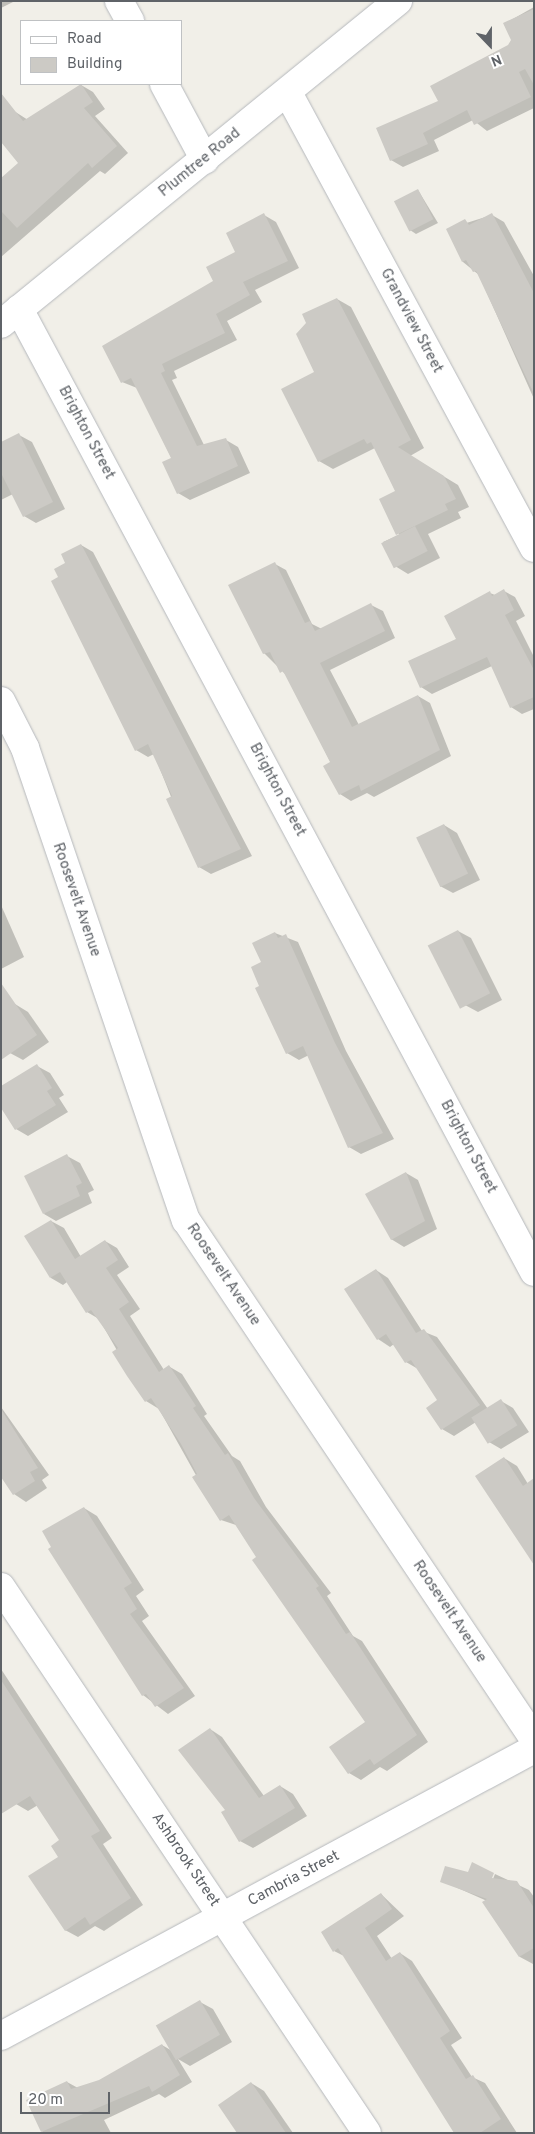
<!DOCTYPE html>
<html>
<head>
<meta charset="utf-8">
<style>
  body { margin:0 }
  #map { position:relative; width:535px; height:2134px; overflow:hidden; background:#f1efe8; font-family:Overpass,sans-serif }
  div>[style] { position:absolute }
  .shadow>* { inset:0; background:#0003 }
  .building>* { inset:0; background:#cccac5; transform-origin:0 0 }
  .roads { filter:drop-shadow(0 0 1px #b5b8bc) drop-shadow(0 0 1px #b5b8bc) }
  .minor>* { height:28px; margin:-14px; padding:0 14px; transform-origin:14px; border-radius:14px; background:#fff }
  .tertiary>* { height:28px; margin:-14px; padding:0 14px; transform-origin:14px; border-radius:14px; background:#fff }
  span { translate:-50% -50%; white-space:nowrap; text-align:center; line-height:1.15; -webkit-text-stroke:4px #fff; paint-order:stroke }
  .street-label { font-size:15px; color:#5f6368 }
  .frame { position:absolute; inset:0; border:2px solid #5f6368; pointer-events:none }
  .legend { position:absolute; left:20px; top:20px; width:162px; height:65px; box-sizing:border-box; background:#fff; border:1px solid #bfc1c3; margin:0; padding:6px 9px; list-style:none; font-size:15px; color:#5f6368 }
  .legend li { display:flex; align-items:center; gap:10px; height:25px }
  .legend b { width:25px; border:1px solid #bfc1c3 }
  .north { position:absolute; left:465px; top:20px; width:50px; height:50px; -webkit-text-stroke:4px #fff; paint-order:stroke; rotate:158deg; font-size:14px; font-weight:700; line-height:20px; text-align:center; color:#5f6368 }
  .north::after { content:''; display:block; margin:auto; width:18px; height:22px; background:#5f6368; clip-path:polygon(50% 0,100% 100%,50% 72%,0 100%) }
  .scale { position:absolute; left:20px; top:2092px; width:90px; height:22px; box-sizing:border-box; border:2px solid #5f6368; border-top:0; padding-left:6px; font-size:15px; line-height:18px; white-space:nowrap; color:#5f6368; -webkit-text-stroke:4px #fff; paint-order:stroke }
</style>
</head>
<body>
<div id="map">
  <div class="shadow">
    <div style="clip-path:polygon(1px 1px,15px 1px,1px 8px)"></div>
    <div style="clip-path:polygon(534px 7px,534px 108px,487px 131px,473px 120px,434px 140px,439px 151px,403px 167px,391px 160px,439px 101px,508px 46px,513px 40px,504px 24px)"></div>
    <div style="clip-path:polygon(81px 85px,93px 92px,105px 109px,95px 116px,128px 153px,105px 174px,100px 171px,1px 257px,1px 192px,19px 164px,14px 111px,28px 120px)"></div>
    <div style="clip-path:polygon(418px 190px,438px 223px,416px 234px,410px 230px)"></div>
    <div style="clip-path:polygon(264px 215px,276px 222px,299px 268px,255px 290px,262px 302px,227px 321px,237px 340px,174px 371px,177px 378px,172px 380px,204px 445px,226px 440px,238px 447px,250px 473px,190px 500px,178px 493px,172px 459px,137px 388px,122px 382px,215px 282px)"></div>
    <div style="clip-path:polygon(492px 215px,504px 222px,534px 276px,534px 399px,479px 275px,463px 262px,447px 229px)"></div>
    <div style="clip-path:polygon(337px 299px,351px 307px,424px 448px,410px 456px,458px 485px,469px 507px,458px 512px,461px 518px,428px 534px,440px 558px,408px 574px,395px 566px,383px 542px,399px 535px,396px 492px,375px 448px,333px 469px,319px 461px,316px 372px)"></div>
    <div style="clip-path:polygon(19px 435px,32px 442px,65px 509px,36px 523px,24px 516px,13px 494px,1px 500px,1px 444px)"></div>
    <div style="clip-path:polygon(81px 545px,93px 552px,252px 856px,211px 874px,199px 867px,154px 754px,148px 757px,136px 750px,60px 578px)"></div>
    <div style="clip-path:polygon(275px 564px,286px 570px,312px 624px,322px 629px,371px 605px,383px 611px,395px 638px,330px 670px,359px 725px,418px 696px,430px 703px,451px 756px,374px 797px,367px 793px,351px 801px,340px 794px,331px 763px,287px 676px,264px 653px)"></div>
    <div style="clip-path:polygon(504px 591px,515px 597px,525px 616px,516px 621px,534px 657px,534px 709px,522px 714px,511px 707px,492px 666px,432px 694px,421px 687px,490px 593px,495px 595px)"></div>
    <div style="clip-path:polygon(444px 825px,457px 833px,480px 880px,453px 893px,440px 886px)"></div>
    <div style="clip-path:polygon(1px 905px,24px 957px,1px 969px)"></div>
    <div style="clip-path:polygon(458px 931px,471px 938px,502px 1000px,478px 1012px,465px 1005px,429px 946px)"></div>
    <div style="clip-path:polygon(275px 933px,298px 942px,346px 1051px,394px 1139px,361px 1154px,349px 1147px,309px 1055px,299px 1060px,287px 1053px,261px 986px,263px 963px)"></div>
    <div style="clip-path:polygon(15px 1004px,28px 1012px,49px 1042px,23px 1060px,10px 1053px)"></div>
    <div style="clip-path:polygon(37px 1066px,50px 1073px,64px 1095px,59px 1098px,68px 1112px,28px 1136px,16px 1129px)"></div>
    <div style="clip-path:polygon(67px 1156px,80px 1163px,94px 1190px,88px 1193px,92px 1203px,56px 1221px,44px 1214px)"></div>
    <div style="clip-path:polygon(406px 1173px,418px 1180px,437px 1229px,404px 1247px,391px 1239px)"></div>
    <div style="clip-path:polygon(51px 1221px,64px 1228px,81px 1257px,105px 1241px,117px 1248px,129px 1267px,117px 1275px,140px 1309px,130px 1316px,164px 1370px,170px 1367px,182px 1374px,207px 1414px,204px 1416px,232px 1456px,240px 1461px,266px 1507px,331px 1593px,327px 1596px,353px 1636px,362px 1641px,428px 1742px,387px 1771px,380px 1767px,361px 1780px,349px 1773px,366px 1722px,236px 1525px,221px 1520px,159px 1409px,146px 1401px,99px 1319px,87px 1312px,67px 1282px,63px 1285px,51px 1278px)"></div>
    <div style="clip-path:polygon(376px 1270px,388px 1278px,422px 1331px,437px 1337px,488px 1409px,501px 1401px,513px 1408px,529px 1432px,501px 1449px,489px 1442px,476px 1422px,454px 1436px,442px 1429px,439px 1401px,418px 1369px,406px 1362px,394px 1344px,390px 1347px,378px 1339px)"></div>
    <div style="clip-path:polygon(1px 1407px,49px 1475px,42px 1480px,47px 1488px,26px 1502px,14px 1494px,1px 1476px)"></div>
    <div style="clip-path:polygon(504px 1458px,517px 1466px,528px 1484px,534px 1556px)"></div>
    <div style="clip-path:polygon(84px 1508px,97px 1516px,144px 1590px,136px 1596px,149px 1616px,142px 1621px,195px 1696px,168px 1714px,143px 1695px)"></div>
    <div style="clip-path:polygon(1px 1669px,112px 1838px,103px 1844px,143px 1905px,104px 1931px,95px 1926px,78px 1937px,65px 1930px,61px 1840px,38px 1805px,28px 1811px,16px 1804px,1px 1747px)"></div>
    <div style="clip-path:polygon(210px 1729px,222px 1737px,264px 1796px,280px 1786px,293px 1794px,307px 1816px,253px 1848px,240px 1841px,227px 1810px)"></div>
    <div style="clip-path:polygon(495px 1874px,529px 1890px,534px 1897px,533px 1964px,520px 1957px,484px 1903px,487px 1901px,442px 1881px,491px 1884px)"></div>
    <div style="clip-path:polygon(381px 1894px,404px 1916px,377px 1936px,392px 1959px,400px 1953px,412px 1961px,462px 2038px,451px 2045px,472px 2077px,485px 2083px,517px 2133px,456px 2133px,346px 1957px,334px 1951px)"></div>
    <div style="clip-path:polygon(200px 2002px,213px 2009px,232px 2042px,190px 2066px,178px 2059px,192px 2082px,165px 2098px,159px 2094px,104px 2120px,111px 2133px,42px 2132px,67px 2082px,78px 2088px,99px 2081px,162px 2045px,174px 2052px)"></div>
    <div style="clip-path:polygon(251px 2083px,264px 2091px,293px 2133px,239px 2133px)"></div>
  </div>
  <div class="building">
    <div style="clip-path:polygon(534px 9px,534px 85px,525px 69px,519px 72px,531px 97px,474px 125px,467px 110px,423px 133px,428px 144px,390px 161px,376px 128px,438px 101px,430px 86px,508px 45px,511px 40px,503px 23px)"></div>
    <div style="clip-path:polygon(81px 84px,93px 102px,84px 108px,117px 146px,92px 168px,88px 163px,17px 228px,1px 211px,1px 178px,18px 163px,1px 142px,1px 93px,23px 121px)"></div>
    <div style="left:418px;top:189px;width:34px;height:27px;rotate:63deg"></div>
    <div style="clip-path:polygon(264px 213px,288px 261px,243px 282px,250px 295px,216px 314px,225px 333px,162px 364px,165px 371px,161px 373px,197px 446px,226px 438px,238px 466px,177px 494px,162px 462px,171px 458px,131px 378px,121px 383px,102px 346px,213px 281px,206px 267px,235px 252px,226px 233px)"></div>
    <div style="clip-path:polygon(492px 213px,534px 293px,534px 394px,476px 271px,473px 272px,466px 260px,462px 262px,446px 229px,465px 219px,469px 225px)"></div>
    <div style="clip-path:polygon(337px 298px,411px 440px,398px 447px,444px 476px,456px 499px,445px 504px,448px 510px,396px 535px,379px 499px,395px 491px,371px 442px,367px 444px,364px 439px,318px 462px,281px 389px,314px 372px,296px 334px,306px 323px,302px 314px)"></div>
    <div style="clip-path:polygon(19px 433px,53px 502px,23px 517px,1px 473px,1px 442px)"></div>
    <div style="left:415px;top:526px;width:28px;height:38px;rotate:63deg"></div>
    <div style="clip-path:polygon(81px 544px,241px 849px,198px 868px,166px 799px,172px 796px,148px 744px,135px 751px,51px 581px,58px 577px,54px 569px,65px 563px,61px 554px)"></div>
    <div style="clip-path:polygon(275px 562px,305px 623px,310px 621px,315px 631px,371px 603px,385px 631px,320px 663px,352px 727px,418px 695px,440px 750px,361px 791px,359px 785px,339px 795px,323px 766px,330px 762px,283px 671px,280px 673px,270px 652px,263px 654px,228px 585px)"></div>
    <div style="clip-path:polygon(504px 589px,514px 610px,505px 615px,534px 670px,534px 697px,510px 708px,487px 657px,420px 688px,408px 661px,456px 639px,444px 616px,490px 591px,492px 596px)"></div>
    <div style="left:444px;top:824px;width:55px;height:31px;rotate:64deg"></div>
    <div style="left:458px;top:930px;width:71px;height:34px;rotate:63deg"></div>
    <div style="clip-path:polygon(275px 932px,278px 938px,286px 934px,335px 1043px,383px 1133px,348px 1148px,303px 1046px,286px 1054px,255px 988px,259px 986px,251px 967px,261px 962px,252px 943px)"></div>
    <div style="clip-path:polygon(1px 983px,37px 1035px,1px 1060px)"></div>
    <div style="clip-path:polygon(37px 1064px,52px 1088px,47px 1091px,56px 1105px,15px 1130px,1px 1108px,1px 1086px)"></div>
    <div style="clip-path:polygon(67px 1154px,82px 1183px,76px 1186px,80px 1196px,43px 1214px,24px 1176px)"></div>
    <div style="clip-path:polygon(406px 1172px,425px 1221px,391px 1240px,365px 1194px)"></div>
    <div style="clip-path:polygon(51px 1220px,75px 1259px,105px 1240px,118px 1260px,106px 1268px,129px 1302px,119px 1309px,159px 1372px,169px 1365px,196px 1406px,193px 1408px,225px 1455px,228px 1453px,254px 1498px,319px 1586px,316px 1588px,346px 1634px,350px 1632px,417px 1735px,374px 1765px,370px 1759px,348px 1774px,329px 1747px,365px 1722px,252px 1560px,256px 1557px,229px 1515px,220px 1521px,192px 1477px,197px 1474px,181px 1444px,151px 1398px,145px 1402px,127px 1376px,112px 1352px,118px 1348px,91px 1310px,86px 1313px,60px 1272px,50px 1278px,39px 1260px,24px 1236px)"></div>
    <div style="clip-path:polygon(376px 1269px,416px 1333px,424px 1329px,480px 1405px,441px 1430px,426px 1408px,437px 1400px,411px 1360px,405px 1363px,386px 1334px,377px 1340px,344px 1289px)"></div>
    <div style="left:501px;top:1399px;width:31px;height:35px;rotate:58deg"></div>
    <div style="clip-path:polygon(1px 1409px,38px 1468px,30px 1472px,35px 1481px,13px 1495px,1px 1477px)"></div>
    <div style="clip-path:polygon(504px 1457px,523px 1486px,534px 1478px,534px 1565px,475px 1476px)"></div>
    <div style="clip-path:polygon(84px 1507px,132px 1583px,124px 1588px,137px 1609px,130px 1614px,184px 1688px,155px 1707px,146px 1694px,142px 1696px,48px 1549px,51px 1547px,42px 1531px)"></div>
    <div style="clip-path:polygon(1px 1680px,100px 1831px,91px 1836px,131px 1898px,90px 1925px,85px 1917px,65px 1931px,28px 1876px,58px 1857px,51px 1846px,59px 1840px,30px 1796px,1px 1814px)"></div>
    <div style="clip-path:polygon(210px 1728px,259px 1798px,280px 1785px,295px 1808px,239px 1842px,221px 1812px,225px 1810px,178px 1750px)"></div>
    <div style="clip-path:polygon(472px 1862px,494px 1873px,492px 1878px,517px 1881px,534px 1908px,534px 1948px,519px 1957px,482px 1902px,487px 1899px,440px 1882px,445px 1866px,468px 1872px)"></div>
    <div style="clip-path:polygon(381px 1893px,392px 1909px,365px 1928px,386px 1961px,400px 1952px,450px 2031px,440px 2038px,466px 2079px,473px 2075px,501px 2119px,480px 2133px,454px 2133px,338px 1948px,333px 1952px,321px 1932px)"></div>
    <div style="left:200px;top:2000px;width:40px;height:51px;rotate:60deg"></div>
    <div style="clip-path:polygon(162px 2044px,180px 2075px,152px 2092px,149px 2086px,41px 2132px,26px 2100px,67px 2081px,71px 2089px,99px 2080px)"></div>
    <div style="clip-path:polygon(251px 2082px,286px 2133px,237px 2133px,218px 2105px)"></div>
  </div>
  <div class="roads">
    <div class="minor">
      <div style="left:119px;top:1px;width:23px;rotate:61deg"></div>
      <div style="left:164px;top:84px;width:86px;rotate:61.7deg"></div>
      <div style="left:288px;top:93px;width:517px;rotate:61.6deg"></div>
      <div style="left:19px;top:309px;width:1092px;rotate:61.86deg"></div>
      <div style="left:1px;top:1587px;width:657px;rotate:56.16deg"></div>
      <div style="left:1px;top:2036px;width:605px;rotate:-28.3deg"></div>
    </div>
    <div class="tertiary">
      <div style="left:1px;top:324px;width:512px;rotate:-39.13deg"></div>
      <div style="left:1px;top:701px;width:53px;rotate:62.9deg"></div>
      <div style="left:25px;top:748px;width:499px;rotate:71.2deg"></div>
      <div style="left:186px;top:1220px;width:625px;rotate:56.16deg"></div>
    </div>
  </div>
  <div class="street-label">
    <span style="left:200px;top:163px;rotate:-39deg">Plumtree Road</span>
    <span style="left:411px;top:321px;rotate:62deg">Grandview Street</span>
    <span style="left:86px;top:433px;rotate:62deg">Brighton Street</span>
    <span style="left:277px;top:790px;rotate:62deg">Brighton Street</span>
    <span style="left:76px;top:900px;rotate:71deg">Roosevelt Avenue</span>
    <span style="left:468px;top:1147px;rotate:62deg">Brighton Street</span>
    <span style="left:223px;top:1275px;rotate:56deg">Roosevelt Avenue</span>
    <span style="left:449px;top:1612px;rotate:56deg">Roosevelt Avenue</span>
    <span style="left:185px;top:1860px;rotate:56deg">Ashbrook Street</span>
    <span style="left:294px;top:1879px;rotate:-28deg">Cambria Street</span>
  </div>
  <div class="frame"></div>
  <ul class="legend">
  <li><b style="height:6px;background:#fff"></b>Road</li>
  <li><b style="height:14px;background:#cccac5"></b>Building</li>
  </ul>
  <div class="north">N</div>
  <div class="scale">20 m</div>
</div>
</body>
</html>
